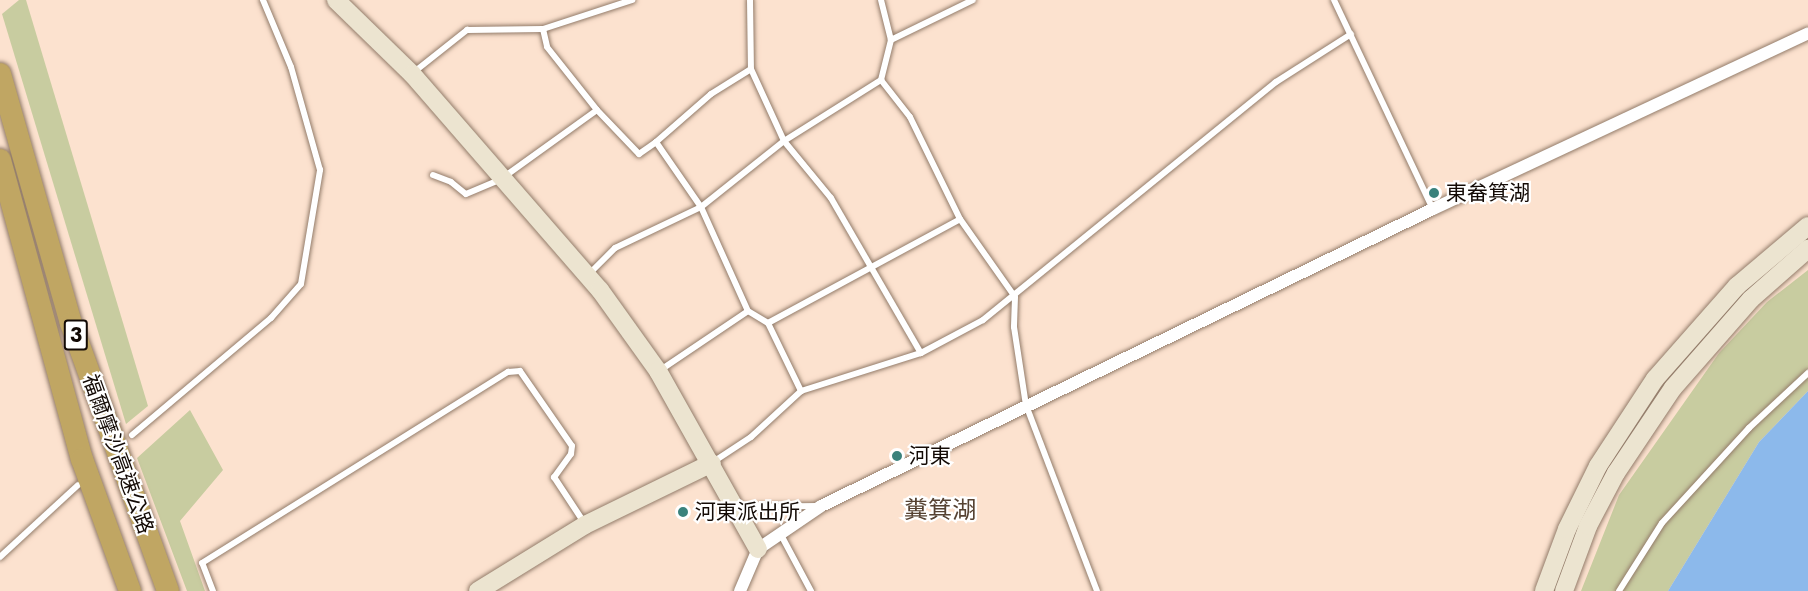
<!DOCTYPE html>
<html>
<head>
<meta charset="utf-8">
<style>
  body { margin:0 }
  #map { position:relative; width:1808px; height:591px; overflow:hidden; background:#fce2cf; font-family:Jost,"Noto Sans TC",sans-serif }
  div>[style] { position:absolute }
  .green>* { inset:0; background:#c8cca0 }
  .water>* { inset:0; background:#8cb9eb }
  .roads { filter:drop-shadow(0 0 2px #937c6a) drop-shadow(0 0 2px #937c6a) }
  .lane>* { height:6px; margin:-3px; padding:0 3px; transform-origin:3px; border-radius:3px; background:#fff }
  .street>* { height:12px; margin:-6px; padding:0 6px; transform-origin:6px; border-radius:6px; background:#fff }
  .secondary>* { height:18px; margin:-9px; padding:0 9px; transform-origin:9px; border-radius:9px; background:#ece4d0 }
  .highway>* { height:22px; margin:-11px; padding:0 11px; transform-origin:11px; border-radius:11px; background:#c0a663 }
  .dots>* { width:16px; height:16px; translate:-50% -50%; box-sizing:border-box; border:3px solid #fff; border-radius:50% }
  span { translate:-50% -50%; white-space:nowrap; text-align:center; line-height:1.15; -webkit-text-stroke:4.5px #fff; paint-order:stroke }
  .shield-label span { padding:2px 4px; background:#fff; border:2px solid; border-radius:4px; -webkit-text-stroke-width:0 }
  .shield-label { font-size:20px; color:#130a05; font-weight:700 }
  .poi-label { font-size:21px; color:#130a05 }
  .left { translate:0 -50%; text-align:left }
  .street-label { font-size:21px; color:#130a05 }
  .quarter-label { font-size:24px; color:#564232 }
</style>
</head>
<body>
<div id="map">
  <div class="green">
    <div style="clip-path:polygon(19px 0,26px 0,148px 406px,126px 424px,2px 14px)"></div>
    <div style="clip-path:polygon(1808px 270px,1808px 391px,1759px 442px,1668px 591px,1581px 591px,1619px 495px,1719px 353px,1767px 302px)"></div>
    <div style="clip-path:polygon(190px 410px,223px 470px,180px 521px,205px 591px,187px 591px,137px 458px)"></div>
  </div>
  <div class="water">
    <div style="clip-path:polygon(1808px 391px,1808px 591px,1668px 591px,1759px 442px)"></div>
  </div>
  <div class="roads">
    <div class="lane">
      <div style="left:750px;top:0;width:69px;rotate:89.2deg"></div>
      <div style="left:751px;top:69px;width:79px;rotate:65.4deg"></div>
      <div style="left:784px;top:141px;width:74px;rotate:50.5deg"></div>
      <div style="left:831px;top:198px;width:179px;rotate:59.9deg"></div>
      <div style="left:881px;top:0;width:41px;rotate:76deg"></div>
      <div style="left:1334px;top:0;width:231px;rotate:64.7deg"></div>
      <div style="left:543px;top:29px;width:18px;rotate:77deg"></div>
      <div style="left:547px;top:47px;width:80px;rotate:51.6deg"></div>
      <div style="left:597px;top:110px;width:61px;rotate:46.3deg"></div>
      <div style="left:639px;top:154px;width:21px;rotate:-35deg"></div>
      <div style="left:656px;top:142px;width:79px;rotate:55.3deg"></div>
      <div style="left:701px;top:207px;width:114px;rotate:65.7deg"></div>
      <div style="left:748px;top:311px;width:23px;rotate:31deg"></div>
      <div style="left:768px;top:323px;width:76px;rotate:64.1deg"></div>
      <div style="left:414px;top:72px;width:68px;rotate:-38.4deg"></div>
      <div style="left:467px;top:30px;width:76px;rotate:-0.8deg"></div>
      <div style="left:543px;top:29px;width:94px;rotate:-18deg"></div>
      <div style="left:881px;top:80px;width:47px;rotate:51.9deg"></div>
      <div style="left:910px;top:117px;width:114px;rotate:63.9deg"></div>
      <div style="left:960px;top:219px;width:95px;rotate:54.8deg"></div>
      <div style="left:1015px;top:297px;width:30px;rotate:92deg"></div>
      <div style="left:1014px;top:327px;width:79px;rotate:81.3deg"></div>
      <div style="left:1026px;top:405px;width:199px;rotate:69.1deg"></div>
      <div style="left:656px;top:142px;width:73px;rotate:-41.1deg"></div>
      <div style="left:711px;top:94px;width:47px;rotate:-32deg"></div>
      <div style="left:433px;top:175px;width:19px;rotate:21deg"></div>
      <div style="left:451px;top:182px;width:19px;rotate:39deg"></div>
      <div style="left:466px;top:194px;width:38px;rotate:-23deg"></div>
      <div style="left:501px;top:179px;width:118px;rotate:-35.7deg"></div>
      <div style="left:589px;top:274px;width:37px;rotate:-45deg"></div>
      <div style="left:615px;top:248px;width:95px;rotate:-25.5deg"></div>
      <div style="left:701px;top:207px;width:106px;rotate:-38.5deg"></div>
      <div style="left:784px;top:141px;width:115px;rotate:-32.2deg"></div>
      <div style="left:881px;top:80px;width:41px;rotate:-76deg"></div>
      <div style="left:891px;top:40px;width:91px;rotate:-26deg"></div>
      <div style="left:768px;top:323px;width:218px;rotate:-28.4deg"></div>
      <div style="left:659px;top:371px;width:107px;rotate:-34deg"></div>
      <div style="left:132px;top:435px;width:182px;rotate:-40.1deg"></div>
      <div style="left:271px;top:318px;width:45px;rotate:-48.6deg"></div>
      <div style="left:301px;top:284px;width:116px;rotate:-80.5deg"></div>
      <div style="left:320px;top:170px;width:107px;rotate:-105.7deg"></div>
      <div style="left:291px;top:67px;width:73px;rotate:-112.7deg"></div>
      <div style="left:713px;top:462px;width:45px;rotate:-33.3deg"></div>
      <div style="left:751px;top:437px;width:68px;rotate:-42.6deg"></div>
      <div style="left:801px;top:391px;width:126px;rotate:-17.6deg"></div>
      <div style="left:921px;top:353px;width:70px;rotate:-28deg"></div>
      <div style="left:983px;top:320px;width:377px;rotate:-39.1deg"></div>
      <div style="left:1276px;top:82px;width:89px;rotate:-32.6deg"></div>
      <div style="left:737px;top:507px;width:80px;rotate:-0.7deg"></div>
      <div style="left:780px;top:533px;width:66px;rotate:61.9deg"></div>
      <div style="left:0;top:557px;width:106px;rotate:-42.7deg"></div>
      <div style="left:213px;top:591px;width:30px;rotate:-111deg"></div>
      <div style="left:202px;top:563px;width:361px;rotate:-32deg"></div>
      <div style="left:508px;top:372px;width:12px;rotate:-5deg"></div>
      <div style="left:520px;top:371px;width:91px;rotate:55.3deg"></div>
      <div style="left:572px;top:446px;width:8px;rotate:97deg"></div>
      <div style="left:571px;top:454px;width:29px;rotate:126deg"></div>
      <div style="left:554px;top:477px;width:56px;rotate:56.6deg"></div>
      <div style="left:1619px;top:591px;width:80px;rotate:-57.7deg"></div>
      <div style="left:1662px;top:523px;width:129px;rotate:-47.5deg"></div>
      <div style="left:1749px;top:428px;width:81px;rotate:-43deg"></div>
    </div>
    <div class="street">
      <div style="left:740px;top:591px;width:46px;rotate:-66.8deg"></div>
      <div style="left:758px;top:549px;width:76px;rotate:-34.3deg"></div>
      <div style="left:821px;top:506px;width:680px;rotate:-25.89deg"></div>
      <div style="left:1433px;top:209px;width:414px;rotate:-25.1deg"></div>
    </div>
    <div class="secondary">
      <div style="left:336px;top:0;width:106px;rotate:44.2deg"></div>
      <div style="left:412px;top:74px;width:286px;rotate:49deg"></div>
      <div style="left:600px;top:290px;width:100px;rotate:54.4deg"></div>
      <div style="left:658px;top:371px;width:204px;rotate:60.7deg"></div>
      <div style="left:478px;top:591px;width:126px;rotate:-31.7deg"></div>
      <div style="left:585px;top:525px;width:141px;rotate:-26deg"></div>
      <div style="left:1544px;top:591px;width:66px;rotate:-69.6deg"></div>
      <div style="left:1567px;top:529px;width:70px;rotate:-63.8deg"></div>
      <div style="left:1598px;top:466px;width:104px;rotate:-56.8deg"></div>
      <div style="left:1655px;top:379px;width:124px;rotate:-48.6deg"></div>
      <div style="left:1737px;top:286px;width:93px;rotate:-40.2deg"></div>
      <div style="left:1564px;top:591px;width:69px;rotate:-69.7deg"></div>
      <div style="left:1588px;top:526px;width:60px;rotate:-62.2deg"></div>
      <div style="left:1616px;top:473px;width:102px;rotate:-56.2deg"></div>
      <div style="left:1673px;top:388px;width:118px;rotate:-48.8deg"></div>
      <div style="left:1751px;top:299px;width:76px;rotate:-41.3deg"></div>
    </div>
    <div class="highway">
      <div style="left:0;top:74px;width:259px;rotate:74.1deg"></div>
      <div style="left:71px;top:323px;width:285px;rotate:70.1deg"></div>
      <div style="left:0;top:160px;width:310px;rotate:74.7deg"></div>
      <div style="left:82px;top:459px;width:140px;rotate:70deg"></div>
    </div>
  </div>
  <div class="dots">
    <div style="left:1434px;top:193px;background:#3a827c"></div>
    <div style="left:897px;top:456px;background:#3a827c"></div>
    <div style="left:683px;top:512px;background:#3a827c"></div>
  </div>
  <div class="shield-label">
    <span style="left:76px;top:335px">3</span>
  </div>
  <div class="poi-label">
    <span class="left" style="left:1446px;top:193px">東畚箕湖</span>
    <span class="left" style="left:909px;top:456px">河東</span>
    <span class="left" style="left:695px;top:512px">河東派出所</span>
  </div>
  <div class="street-label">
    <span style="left:118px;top:454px;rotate:70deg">福爾摩沙高速公路</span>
  </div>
  <div class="quarter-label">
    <span style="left:940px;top:510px">糞箕湖</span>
  </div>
</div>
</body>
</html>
